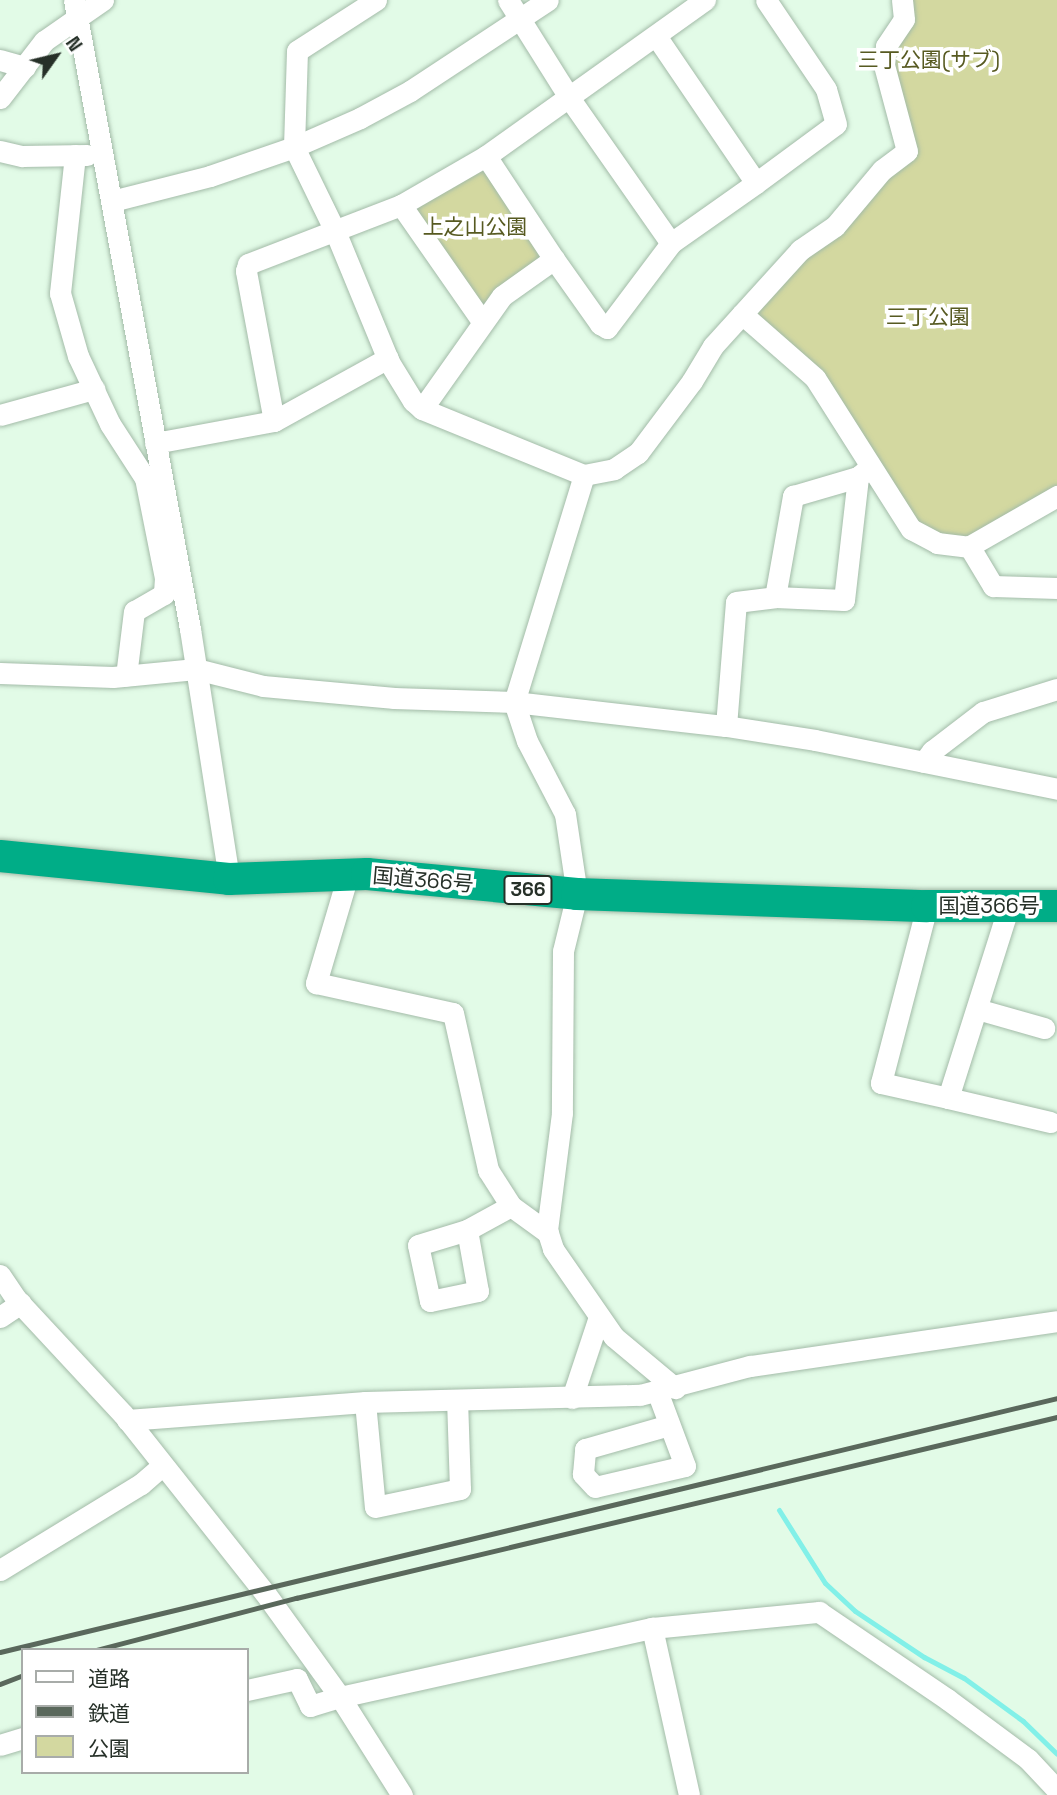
<!DOCTYPE html>
<html>
<head>
<meta charset="utf-8">
<style>
  body { margin:0 }
  #map { position:relative; width:1057px; height:1795px; overflow:hidden; background:#e2fbe7; font-family:"Space Grotesk","Noto Sans JP",sans-serif }
  div>[style] { position:absolute }
  .green>* { inset:0; background:#d3d8a0 }
  .stream>* { height:5px; margin:-2.5px; padding:0 2.5px; transform-origin:2.5px; border-radius:2.5px; background:#82f0e8 }
  .roads { filter:drop-shadow(0 0 2px #a3bba8) drop-shadow(0 0 2px #a3bba8) }
  .minor>* { height:21px; margin:-10.5px; padding:0 10.5px; transform-origin:10.5px; border-radius:10.5px; background:#fff }
  .highway>* { height:32px; margin:-16px; padding:0 16px; transform-origin:16px; border-radius:16px; background:#00ad87 }
  .rail>* { height:5px; margin:-2.5px; padding:0 2.5px; transform-origin:2.5px; border-radius:2.5px; background:#5a685c }
  span { translate:-50% -50%; white-space:nowrap; text-align:center; line-height:1.15; -webkit-text-stroke:7px #fff; paint-order:stroke }
  .shield-label span { padding:2px 5px; background:#fff; border:2px solid; border-radius:5px; -webkit-text-stroke-width:0 }
  .shield-label { font-size:19px; color:#263028; font-weight:700 }
  .park-label { font-size:21px; color:#575a21 }
  .street-label { font-size:21px; color:#263028 }
  .legend { position:absolute; left:21px; top:1648px; width:228px; height:126px; box-sizing:border-box; background:#fff; border:2px solid #a8aca9; margin:0; padding:9px 12px; list-style:none; font-size:21px; color:#263028 }
  .legend li { display:flex; align-items:center; gap:14px; height:35px }
  .legend b { width:35px; border:2px solid #a8aca9 }
  .north { position:absolute; left:21px; top:21px; width:70px; height:70px; -webkit-text-stroke:5px #fff; paint-order:stroke; rotate:56deg; font-size:19px; font-weight:700; line-height:28px; text-align:center; color:#263028 }
  .north::after { content:''; display:block; margin:auto; width:24px; height:32px; background:#263028; clip-path:polygon(50% 0,100% 100%,50% 72%,0 100%) }
</style>
</head>
<body>
<div id="map">
  <div class="green">
    <div style="clip-path:polygon(902px 0,1057px 0,1057px 496px,969px 546px,911px 529px,815px 378px,742px 314px,907px 151px,884px 65px)"></div>
    <div style="clip-path:polygon(481px 170px,487px 170px,543px 254px,485px 308px,413px 212px,416px 206px)"></div>
  </div>
  <div class="stream">
    <div style="left:779px;top:1510px;width:86px;rotate:57.8deg"></div>
    <div style="left:825px;top:1583px;width:41px;rotate:43deg"></div>
    <div style="left:855px;top:1611px;width:83px;rotate:33.7deg"></div>
    <div style="left:924px;top:1657px;width:45px;rotate:27.7deg"></div>
    <div style="left:964px;top:1678px;width:73px;rotate:36.1deg"></div>
    <div style="left:1023px;top:1721px;width:47px;rotate:44.1deg"></div>
  </div>
  <div class="roads">
    <div class="minor">
      <div style="left:74px;top:0;width:640px;rotate:79.55deg"></div>
      <div style="left:190px;top:629px;width:253px;rotate:81.1deg"></div>
      <div style="left:376px;top:0;width:94px;rotate:147.2deg"></div>
      <div style="left:297px;top:51px;width:96px;rotate:91.8deg"></div>
      <div style="left:294px;top:147px;width:93px;rotate:64deg"></div>
      <div style="left:335px;top:231px;width:142px;rotate:67.6deg"></div>
      <div style="left:389px;top:362px;width:46px;rotate:58.4deg"></div>
      <div style="left:413px;top:401px;width:12px;rotate:42deg"></div>
      <div style="left:422px;top:409px;width:175px;rotate:22.2deg"></div>
      <div style="left:584px;top:475px;width:31px;rotate:-11deg"></div>
      <div style="left:614px;top:469px;width:29px;rotate:-34deg"></div>
      <div style="left:638px;top:453px;width:90px;rotate:-53.1deg"></div>
      <div style="left:692px;top:381px;width:41px;rotate:-59deg"></div>
      <div style="left:713px;top:346px;width:130px;rotate:-47.8deg"></div>
      <div style="left:800px;top:250px;width:42px;rotate:-34.4deg"></div>
      <div style="left:835px;top:226px;width:73px;rotate:-50deg"></div>
      <div style="left:882px;top:170px;width:31px;rotate:-37deg"></div>
      <div style="left:907px;top:151px;width:89px;rotate:-105deg"></div>
      <div style="left:884px;top:65px;width:19px;rotate:-84deg"></div>
      <div style="left:886px;top:46px;width:32px;rotate:-56deg"></div>
      <div style="left:904px;top:19px;width:19px;rotate:-96deg"></div>
      <div style="left:508px;top:0;width:117px;rotate:57.9deg"></div>
      <div style="left:570px;top:99px;width:176px;rotate:55deg"></div>
      <div style="left:0;top:60px;width:26px;rotate:16deg"></div>
      <div style="left:0;top:98px;width:72px;rotate:-52.3deg"></div>
      <div style="left:44px;top:41px;width:72px;rotate:-34.8deg"></div>
      <div style="left:0;top:151px;width:23px;rotate:13deg"></div>
      <div style="left:22px;top:156px;width:65px;rotate:-0.9deg"></div>
      <div style="left:75px;top:155px;width:139px;rotate:96.2deg"></div>
      <div style="left:60px;top:293px;width:66px;rotate:74.1deg"></div>
      <div style="left:78px;top:356px;width:75px;rotate:64.8deg"></div>
      <div style="left:110px;top:424px;width:64px;rotate:57.1deg"></div>
      <div style="left:145px;top:478px;width:102px;rotate:78.7deg"></div>
      <div style="left:165px;top:578px;width:16px;rotate:94deg"></div>
      <div style="left:164px;top:594px;width:34px;rotate:150deg"></div>
      <div style="left:134px;top:611px;width:65px;rotate:97deg"></div>
      <div style="left:486px;top:156px;width:123px;rotate:56.6deg"></div>
      <div style="left:554px;top:259px;width:80px;rotate:54.7deg"></div>
      <div style="left:600px;top:324px;width:8px;rotate:30deg"></div>
      <div style="left:607px;top:328px;width:106px;rotate:-53deg"></div>
      <div style="left:671px;top:243px;width:104px;rotate:-35.2deg"></div>
      <div style="left:756px;top:183px;width:178px;rotate:-124.2deg"></div>
      <div style="left:756px;top:183px;width:99px;rotate:-36.4deg"></div>
      <div style="left:836px;top:124px;width:36px;rotate:-106deg"></div>
      <div style="left:826px;top:89px;width:107px;rotate:-124deg"></div>
      <div style="left:112px;top:201px;width:101px;rotate:-14.3deg"></div>
      <div style="left:210px;top:176px;width:89px;rotate:-19deg"></div>
      <div style="left:294px;top:147px;width:72px;rotate:-23.7deg"></div>
      <div style="left:360px;top:118px;width:57px;rotate:-28.4deg"></div>
      <div style="left:410px;top:91px;width:165px;rotate:-33.4deg"></div>
      <div style="left:401px;top:205px;width:141px;rotate:55.1deg"></div>
      <div style="left:742px;top:314px;width:97px;rotate:41.2deg"></div>
      <div style="left:815px;top:378px;width:179px;rotate:57.6deg"></div>
      <div style="left:911px;top:529px;width:30px;rotate:28deg"></div>
      <div style="left:937px;top:543px;width:31px;rotate:7deg"></div>
      <div style="left:968px;top:547px;width:103px;rotate:-29.8deg"></div>
      <div style="left:422px;top:409px;width:138px;rotate:-54.7deg"></div>
      <div style="left:502px;top:296px;width:64px;rotate:-35.4deg"></div>
      <div style="left:0;top:415px;width:98px;rotate:-15.5deg"></div>
      <div style="left:274px;top:421px;width:153px;rotate:-100.6deg"></div>
      <div style="left:246px;top:271px;width:7px;rotate:-74deg"></div>
      <div style="left:248px;top:264px;width:164px;rotate:-21.1deg"></div>
      <div style="left:401px;top:205px;width:98px;rotate:-30deg"></div>
      <div style="left:486px;top:156px;width:269px;rotate:-35.5deg"></div>
      <div style="left:155px;top:443px;width:121px;rotate:-10.5deg"></div>
      <div style="left:274px;top:421px;width:130px;rotate:-28.9deg"></div>
      <div style="left:584px;top:475px;width:238px;rotate:107.1deg"></div>
      <div style="left:514px;top:702px;width:41px;rotate:71.6deg"></div>
      <div style="left:527px;top:741px;width:82px;rotate:62.5deg"></div>
      <div style="left:565px;top:814px;width:81px;rotate:81.5deg"></div>
      <div style="left:577px;top:894px;width:59px;rotate:103.8deg"></div>
      <div style="left:563px;top:951px;width:162px;rotate:90.4deg"></div>
      <div style="left:562px;top:1113px;width:118px;rotate:97.3deg"></div>
      <div style="left:547px;top:1230px;width:20px;rotate:72deg"></div>
      <div style="left:553px;top:1249px;width:107px;rotate:55.3deg"></div>
      <div style="left:614px;top:1337px;width:80px;rotate:39.9deg"></div>
      <div style="left:969px;top:546px;width:47px;rotate:59deg"></div>
      <div style="left:993px;top:586px;width:64px;rotate:1.8deg"></div>
      <div style="left:775px;top:597px;width:69px;rotate:2.5deg"></div>
      <div style="left:844px;top:600px;width:124px;rotate:-83.5deg"></div>
      <div style="left:0;top:673px;width:113px;rotate:2deg"></div>
      <div style="left:113px;top:677px;width:83px;rotate:-5.5deg"></div>
      <div style="left:196px;top:669px;width:69px;rotate:14.2deg"></div>
      <div style="left:263px;top:686px;width:132px;rotate:5.2deg"></div>
      <div style="left:394px;top:698px;width:120px;rotate:1.9deg"></div>
      <div style="left:514px;top:702px;width:213px;rotate:6.5deg"></div>
      <div style="left:726px;top:726px;width:90px;rotate:8.9deg"></div>
      <div style="left:815px;top:740px;width:247px;rotate:11.4deg"></div>
      <div style="left:726px;top:726px;width:124px;rotate:-85.4deg"></div>
      <div style="left:736px;top:602px;width:39px;rotate:-7deg"></div>
      <div style="left:775px;top:597px;width:103px;rotate:-79.9deg"></div>
      <div style="left:793px;top:496px;width:68px;rotate:-16.3deg"></div>
      <div style="left:858px;top:477px;width:16px;rotate:-40deg"></div>
      <div style="left:924px;top:762px;width:14px;rotate:-54deg"></div>
      <div style="left:932px;top:751px;width:64px;rotate:-37.4deg"></div>
      <div style="left:983px;top:712px;width:77px;rotate:-17.3deg"></div>
      <div style="left:348px;top:875px;width:113px;rotate:106.5deg"></div>
      <div style="left:316px;top:983px;width:140px;rotate:12.4deg"></div>
      <div style="left:453px;top:1013px;width:161px;rotate:77.4deg"></div>
      <div style="left:488px;top:1170px;width:43px;rotate:57.4deg"></div>
      <div style="left:927px;top:906px;width:183px;rotate:104.6deg"></div>
      <div style="left:881px;top:1083px;width:69px;rotate:12.6deg"></div>
      <div style="left:948px;top:1098px;width:201px;rotate:-72.4deg"></div>
      <div style="left:977px;top:1009px;width:70px;rotate:15.8deg"></div>
      <div style="left:948px;top:1098px;width:105px;rotate:13.2deg"></div>
      <div style="left:467px;top:1230px;width:62px;rotate:79.8deg"></div>
      <div style="left:478px;top:1291px;width:49px;rotate:168.2deg"></div>
      <div style="left:430px;top:1301px;width:57px;rotate:-102.1deg"></div>
      <div style="left:418px;top:1245px;width:51px;rotate:-17deg"></div>
      <div style="left:467px;top:1230px;width:50px;rotate:-28.6deg"></div>
      <div style="left:511px;top:1206px;width:46px;rotate:36.1deg"></div>
      <div style="left:0;top:1275px;width:29px;rotate:56deg"></div>
      <div style="left:16px;top:1299px;width:157px;rotate:47.1deg"></div>
      <div style="left:123px;top:1414px;width:228px;rotate:51.6deg"></div>
      <div style="left:265px;top:1593px;width:128px;rotate:54.2deg"></div>
      <div style="left:340px;top:1697px;width:116px;rotate:57.7deg"></div>
      <div style="left:0;top:1317px;width:25px;rotate:-34deg"></div>
      <div style="left:657px;top:1391px;width:80px;rotate:69.5deg"></div>
      <div style="left:685px;top:1466px;width:92px;rotate:166.9deg"></div>
      <div style="left:595px;top:1487px;width:18px;rotate:-133deg"></div>
      <div style="left:583px;top:1474px;width:25px;rotate:-85deg"></div>
      <div style="left:585px;top:1449px;width:87px;rotate:-15.9deg"></div>
      <div style="left:572px;top:1398px;width:85px;rotate:-71.6deg"></div>
      <div style="left:365px;top:1402px;width:105px;rotate:84.6deg"></div>
      <div style="left:375px;top:1507px;width:87px;rotate:-12deg"></div>
      <div style="left:460px;top:1489px;width:89px;rotate:-91.9deg"></div>
      <div style="left:127px;top:1420px;width:239px;rotate:-4.3deg"></div>
      <div style="left:365px;top:1402px;width:275px;rotate:-1.5deg"></div>
      <div style="left:640px;top:1395px;width:114px;rotate:-14.8deg"></div>
      <div style="left:750px;top:1366px;width:310px;rotate:-8.3deg"></div>
      <div style="left:0;top:1570px;width:165px;rotate:-31.4deg"></div>
      <div style="left:141px;top:1484px;width:28px;rotate:-41deg"></div>
      <div style="left:652px;top:1628px;width:171px;rotate:77.5deg"></div>
      <div style="left:247px;top:1690px;width:51px;rotate:-12.4deg"></div>
      <div style="left:297px;top:1679px;width:30px;rotate:64deg"></div>
      <div style="left:310px;top:1706px;width:31px;rotate:-17deg"></div>
      <div style="left:340px;top:1697px;width:320px;rotate:-12.5deg"></div>
      <div style="left:652px;top:1628px;width:168px;rotate:-5.5deg"></div>
      <div style="left:819px;top:1612px;width:155px;rotate:34.2deg"></div>
      <div style="left:947px;top:1699px;width:101px;rotate:36.5deg"></div>
      <div style="left:1028px;top:1759px;width:42px;rotate:46.9deg"></div>
      <div style="left:0;top:1745px;width:24px;rotate:-17deg"></div>
    </div>
    <div class="highway">
      <div style="left:0;top:856px;width:230px;rotate:5.7deg"></div>
      <div style="left:229px;top:879px;width:138px;rotate:-2.1deg"></div>
      <div style="left:367px;top:874px;width:211px;rotate:5.4deg"></div>
      <div style="left:577px;top:894px;width:350px;rotate:2deg"></div>
      <div style="left:927px;top:906px;width:130px"></div>
    </div>
  </div>
  <div class="rail">
    <div style="left:96px;top:1650px;width:207px;rotate:-14.6deg"></div>
    <div style="left:296px;top:1598px;width:782px;rotate:-13.38deg"></div>
    <div style="left:0;top:1652px;width:1087px;rotate:-13.51deg"></div>
    <div style="left:0;top:1684px;width:25px;rotate:-21deg"></div>
  </div>
  <div class="shield-label">
    <span style="left:528px;top:890px">366</span>
  </div>
  <div class="park-label">
    <span style="left:929px;top:60px">三丁公園(サブ)</span>
    <span style="left:475px;top:227px">上之山公園</span>
    <span style="left:928px;top:317px">三丁公園</span>
  </div>
  <div class="street-label">
    <span style="left:423px;top:880px;rotate:5deg">国道366号</span>
    <span style="left:989px;top:906px">国道366号</span>
  </div>
  <ul class="legend">
  <li><b style="height:9px;background:#fff"></b>道路</li>
  <li><b style="height:9px;background:#5a685c"></b>鉄道</li>
  <li><b style="height:19px;background:#d3d8a0"></b>公園</li>
  </ul>
  <div class="north">N</div>
</div>
</body>
</html>
